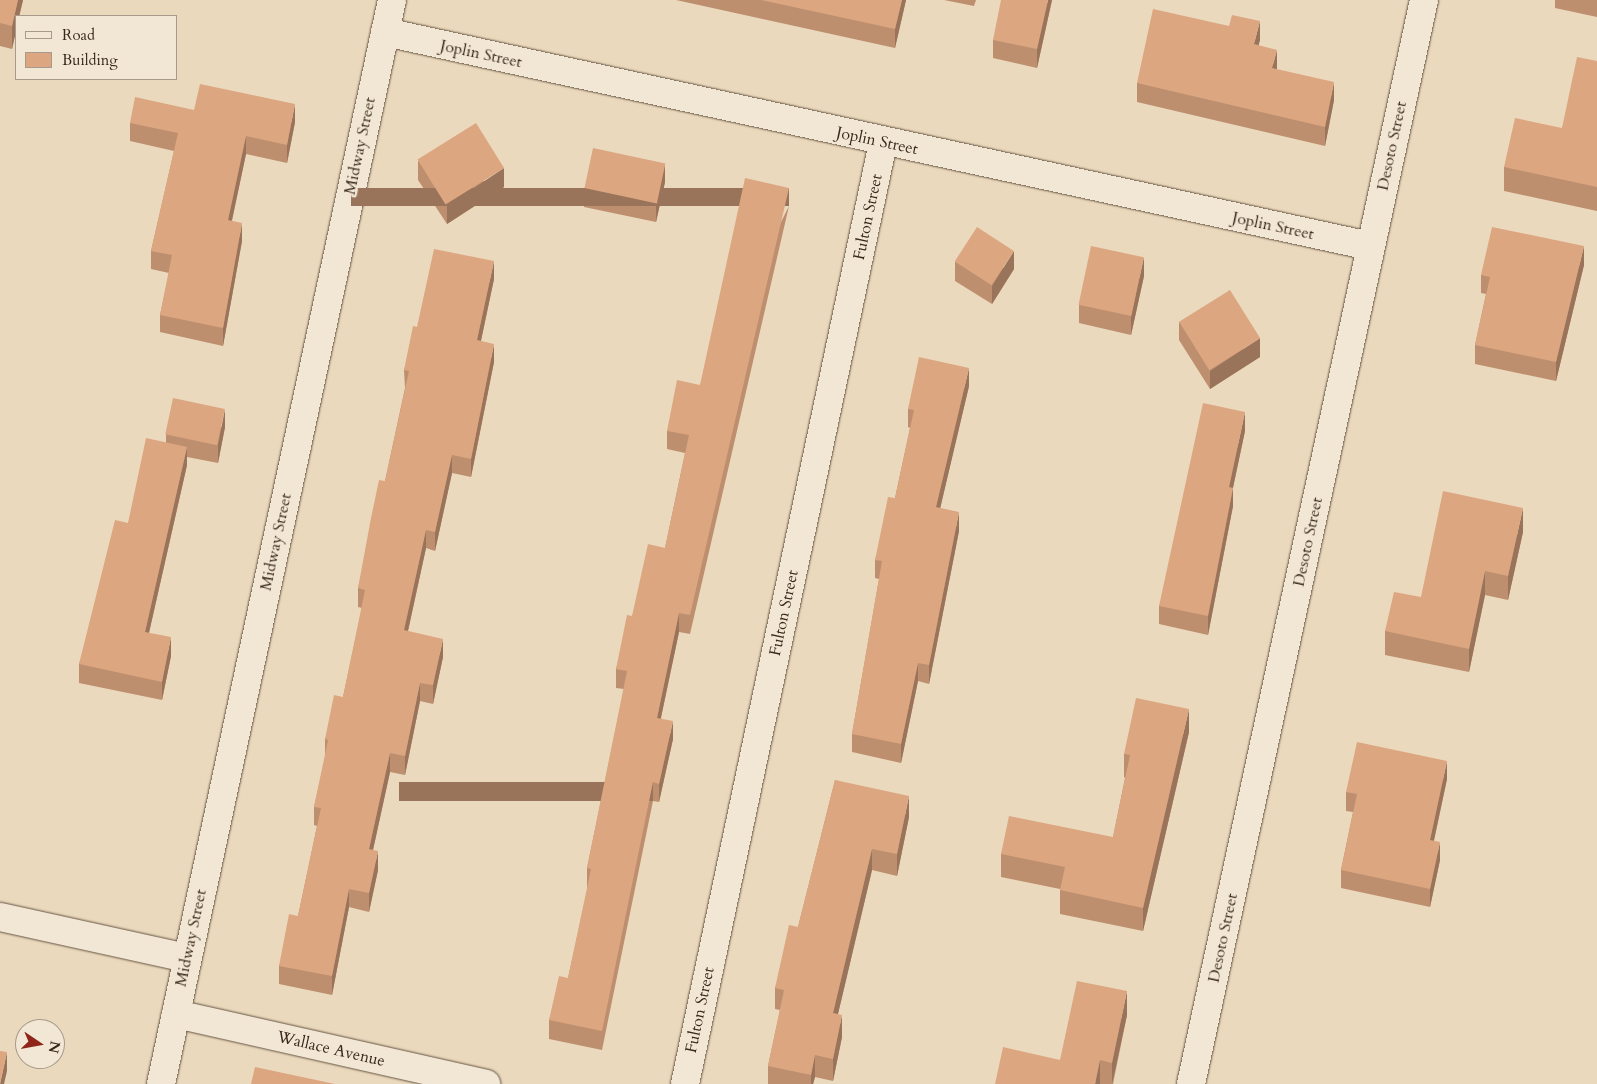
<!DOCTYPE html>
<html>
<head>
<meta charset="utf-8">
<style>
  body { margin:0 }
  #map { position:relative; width:1597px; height:1084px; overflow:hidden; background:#ebd9bd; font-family:Cardo,serif }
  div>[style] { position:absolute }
  .roads { filter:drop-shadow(0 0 1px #655543) drop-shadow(0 0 1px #655543) }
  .street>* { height:28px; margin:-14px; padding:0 14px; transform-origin:14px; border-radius:14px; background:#f2e6d4 }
  .secondary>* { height:28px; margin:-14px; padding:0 14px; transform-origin:14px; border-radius:14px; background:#f2e6d4 }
  .wall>* { inset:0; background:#bd8f6f }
  .shaded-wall>* { inset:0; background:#9a745a; transform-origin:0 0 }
  .building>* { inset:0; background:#dca681; transform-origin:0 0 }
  span { translate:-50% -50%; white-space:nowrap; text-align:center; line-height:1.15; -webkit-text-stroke:4.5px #f2e6d4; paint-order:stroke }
  .street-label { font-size:16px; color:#38291a }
  .legend { position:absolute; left:15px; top:15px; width:162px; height:65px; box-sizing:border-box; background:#f2e6d4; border:1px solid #a89a8a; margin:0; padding:6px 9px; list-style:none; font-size:15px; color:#38291a }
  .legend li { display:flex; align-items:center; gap:10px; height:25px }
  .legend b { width:25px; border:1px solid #a89a8a }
  .north { position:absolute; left:15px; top:1019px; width:50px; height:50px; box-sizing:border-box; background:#f2e6d4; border:1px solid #a89a8a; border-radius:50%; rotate:102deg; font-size:14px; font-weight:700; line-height:20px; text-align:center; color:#38291a }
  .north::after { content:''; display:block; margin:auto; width:18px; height:22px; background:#8f2418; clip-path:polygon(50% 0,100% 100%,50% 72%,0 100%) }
</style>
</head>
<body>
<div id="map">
  <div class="roads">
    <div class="street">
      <div style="left:385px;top:32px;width:1008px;rotate:12.26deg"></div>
      <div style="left:0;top:917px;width:191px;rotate:12.4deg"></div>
      <div style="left:176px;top:1014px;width:318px;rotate:12.7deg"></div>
      <div style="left:685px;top:1084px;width:962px;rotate:-78.12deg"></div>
      <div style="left:1191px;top:1084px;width:1109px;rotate:-77.87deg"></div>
    </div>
    <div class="secondary">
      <div style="left:161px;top:1084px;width:1108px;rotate:-77.97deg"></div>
    </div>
  </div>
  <div class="wall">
    <div style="clip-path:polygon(0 0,23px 0,12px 49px,0 46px)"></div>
    <div style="clip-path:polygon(676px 0,906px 0,895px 48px)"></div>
    <div style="clip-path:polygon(944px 0,976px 0,974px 6px)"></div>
    <div style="clip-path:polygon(1052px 0,1037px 68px,993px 58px,993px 40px)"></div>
    <div style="clip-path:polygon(1555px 0,1597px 0,1597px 17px,1555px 8px)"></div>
    <div style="clip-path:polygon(1260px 40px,1258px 45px,1276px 69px,1334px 100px,1325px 146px,1137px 102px,1137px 83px)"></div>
    <div style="clip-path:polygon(1597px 61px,1597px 211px,1504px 191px,1504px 167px,1562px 128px)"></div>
    <div style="clip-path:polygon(194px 110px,295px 122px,287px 163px,246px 154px,232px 221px,242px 241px,223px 346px,160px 332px,160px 315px,169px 273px,151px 269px,151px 251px,174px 151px,130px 141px,130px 123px)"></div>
    <div style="clip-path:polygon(418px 161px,504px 187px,447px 224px,418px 180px)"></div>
    <div style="clip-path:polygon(665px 182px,656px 222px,584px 207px,584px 188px)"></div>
    <div style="clip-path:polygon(789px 206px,690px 634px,679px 632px,661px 718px,673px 739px,659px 802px,653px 801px,602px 1050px,549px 1039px,549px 1020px,568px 978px,588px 887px,587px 887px,587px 868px,624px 689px,616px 688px,616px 669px,632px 616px,665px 548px,685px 453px,667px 449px,667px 431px,700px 385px)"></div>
    <div style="clip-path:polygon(955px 262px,1014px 269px,992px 304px,955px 281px)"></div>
    <div style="clip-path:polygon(1584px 265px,1556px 381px,1475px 364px,1475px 345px,1486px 294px,1481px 293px,1481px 275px)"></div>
    <div style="clip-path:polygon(1144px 276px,1131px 335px,1079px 323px,1079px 305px)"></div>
    <div style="clip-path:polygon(494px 279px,481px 341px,494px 362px,471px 477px,452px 473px,435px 551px,426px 548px,408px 631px,443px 657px,433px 704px,420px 701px,405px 775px,390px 772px,373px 850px,378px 870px,369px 912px,349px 907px,332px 995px,279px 984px,279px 966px,298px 916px,317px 826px,314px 825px,314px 807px,325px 758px,325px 739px,343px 697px,362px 608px,358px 607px,358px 588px,385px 481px,405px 388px,404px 370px,417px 327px)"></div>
    <div style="clip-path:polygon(1179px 322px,1260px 357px,1210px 389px,1179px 340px)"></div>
    <div style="clip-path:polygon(969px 386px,940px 508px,959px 531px,929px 684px,918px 681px,901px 763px,852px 752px,852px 734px,879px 579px,875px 578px,875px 560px,895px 498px,910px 428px,908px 427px,908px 409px)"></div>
    <div style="clip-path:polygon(225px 427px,218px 463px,187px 457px,187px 465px,149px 633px,171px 656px,162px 700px,79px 683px,79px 664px,128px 523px,166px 442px,166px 434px)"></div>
    <div style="clip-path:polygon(1245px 431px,1233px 488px,1233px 506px,1208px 635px,1159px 624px,1159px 606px)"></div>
    <div style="clip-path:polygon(1523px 532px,1508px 600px,1485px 595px,1469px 672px,1385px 655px,1385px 631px,1421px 597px)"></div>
    <div style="clip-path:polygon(1189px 732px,1143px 931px,1060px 914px,1060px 889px,1001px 877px,1001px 854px,1113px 837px,1125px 778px,1124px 777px,1124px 754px)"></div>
    <div style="clip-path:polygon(1447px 779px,1434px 841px,1440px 860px,1430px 907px,1341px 888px,1341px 870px,1353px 812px,1346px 811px,1346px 792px)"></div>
    <div style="clip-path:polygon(835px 780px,909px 817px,897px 876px,872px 870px,838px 1014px,842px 1037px,833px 1081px,815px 1077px,813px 1084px,768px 1084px,768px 1066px,780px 1010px,775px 1009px,775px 988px,798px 927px)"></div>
    <div style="clip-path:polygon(1127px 1015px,1113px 1084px,1100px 1084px,1060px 1060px)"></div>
  </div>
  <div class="shaded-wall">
    <div style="clip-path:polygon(18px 0,23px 0,19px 16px,16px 16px,16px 31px,12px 49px,12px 26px)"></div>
    <div style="clip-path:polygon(902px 0,906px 0,895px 48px,895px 29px)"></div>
    <div style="clip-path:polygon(1048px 0,1052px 0,1037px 68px,1037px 49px)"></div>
    <div style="clip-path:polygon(1260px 21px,1260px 40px,1254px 63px,1254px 44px)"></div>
    <div style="clip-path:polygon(1277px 50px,1277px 68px,1272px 87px,1272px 68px)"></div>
    <div style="clip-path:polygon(1334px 82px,1334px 100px,1325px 146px,1325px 127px)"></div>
    <div style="clip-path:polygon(295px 104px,295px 122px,287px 163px,287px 145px)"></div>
    <div style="clip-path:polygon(246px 136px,246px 154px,228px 238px,228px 220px)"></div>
    <div style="clip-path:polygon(665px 163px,665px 182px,656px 222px,656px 203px)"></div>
    <div style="clip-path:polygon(504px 168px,504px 187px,447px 224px,447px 206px)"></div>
    <div style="left:789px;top:188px;width:18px;height:438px;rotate:90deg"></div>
    <div style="clip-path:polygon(242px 223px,242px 241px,223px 346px,223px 328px)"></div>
    <div style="clip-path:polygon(1584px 246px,1584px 265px,1556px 381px,1556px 362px)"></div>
    <div style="clip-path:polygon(1014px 251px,1014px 269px,992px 304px,992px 286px)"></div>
    <div style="clip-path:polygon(1144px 257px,1144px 276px,1131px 335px,1131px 316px)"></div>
    <div style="clip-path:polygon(494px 261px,494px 279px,477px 359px,477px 340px)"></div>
    <div style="clip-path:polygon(1260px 338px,1260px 357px,1210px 389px,1210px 371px)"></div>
    <div style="clip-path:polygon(494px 344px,494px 362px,471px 477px,471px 459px)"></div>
    <div style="clip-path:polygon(969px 368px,969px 386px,936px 526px,936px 507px)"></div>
    <div style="clip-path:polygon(225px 409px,225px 427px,218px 463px,218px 445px)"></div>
    <div style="clip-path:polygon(1245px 412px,1245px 431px,1229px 506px,1229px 487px)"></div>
    <div style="clip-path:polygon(187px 447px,187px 465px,145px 650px,145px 632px)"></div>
    <div style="clip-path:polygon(452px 455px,452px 473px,435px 551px,435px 532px)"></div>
    <div style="clip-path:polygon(1233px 488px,1233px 506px,1208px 635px,1208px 616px)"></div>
    <div style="clip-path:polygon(1523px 508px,1523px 532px,1508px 600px,1508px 576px)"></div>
    <div style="clip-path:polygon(959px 512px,959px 531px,929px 684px,929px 665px)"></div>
    <div style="clip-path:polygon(426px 530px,426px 548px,404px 649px,404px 630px)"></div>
    <div style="clip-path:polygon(1485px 571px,1485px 595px,1469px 672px,1469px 649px)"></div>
    <div style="clip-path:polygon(679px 613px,679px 632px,657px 736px,657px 718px)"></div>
    <div style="clip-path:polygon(171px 637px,171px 656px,162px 700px,162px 682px)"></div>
    <div style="clip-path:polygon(443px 639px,443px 657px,433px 704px,433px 685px)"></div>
    <div style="clip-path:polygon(918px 663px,918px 681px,901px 763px,901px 744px)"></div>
    <div style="clip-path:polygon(420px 683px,420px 701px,405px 775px,405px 756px)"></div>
    <div style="clip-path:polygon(1189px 709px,1189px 732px,1143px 931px,1143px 908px)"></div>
    <div style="clip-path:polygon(673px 721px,673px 739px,659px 802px,659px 784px)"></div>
    <div style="clip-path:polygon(390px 753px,390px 772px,369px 868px,369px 849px)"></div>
    <div style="clip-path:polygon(1447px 761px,1447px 779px,1430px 858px,1430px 840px)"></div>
    <div style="left:653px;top:782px;width:19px;height:254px;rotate:90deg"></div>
    <div style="clip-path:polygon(909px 796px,909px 817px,897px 876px,897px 854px)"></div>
    <div style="clip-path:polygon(1440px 842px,1440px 860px,1430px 907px,1430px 889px)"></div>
    <div style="clip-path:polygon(872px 849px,872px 870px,833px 1035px,833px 1013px)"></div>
    <div style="clip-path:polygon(378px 851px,378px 870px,369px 912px,369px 893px)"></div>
    <div style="clip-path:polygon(349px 889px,349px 907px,332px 995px,332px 976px)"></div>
    <div style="clip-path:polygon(1127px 991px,1127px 1015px,1112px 1084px,1112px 1063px)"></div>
    <div style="clip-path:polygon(842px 1015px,842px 1037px,833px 1081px,833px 1059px)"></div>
    <div style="clip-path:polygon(7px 1052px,7px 1071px,4px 1084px,0 1084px)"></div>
    <div style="clip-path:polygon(815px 1055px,815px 1077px,813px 1084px,811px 1084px,811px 1075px)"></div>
    <div style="clip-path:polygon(1100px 1060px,1100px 1084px,1095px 1084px)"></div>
  </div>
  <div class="building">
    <div style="clip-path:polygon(0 0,18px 0,12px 26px,0 23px)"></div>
    <div style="clip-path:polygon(761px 0,902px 0,895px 29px)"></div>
    <div style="clip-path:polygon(1001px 0,1048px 0,1037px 49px,993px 40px)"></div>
    <div style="clip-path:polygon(1153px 9px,1229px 26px,1232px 15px,1260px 21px,1254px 44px,1277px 50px,1272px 68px,1334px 82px,1325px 127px,1137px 83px)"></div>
    <div style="clip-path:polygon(1577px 57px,1597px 61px,1597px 187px,1504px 167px,1515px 118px,1562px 128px)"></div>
    <div style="clip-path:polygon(200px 84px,295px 104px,287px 145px,246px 136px,228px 220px,242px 223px,223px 328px,160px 315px,172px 255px,151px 251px,178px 133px,130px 123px,135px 97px,194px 110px)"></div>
    <div style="left:476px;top:123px;width:53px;height:69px;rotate:58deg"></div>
    <div style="left:593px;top:148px;width:74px;height:41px;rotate:12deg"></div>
    <div style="clip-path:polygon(745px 178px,789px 188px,690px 615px,679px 613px,657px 718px,673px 721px,659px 784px,653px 782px,602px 1031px,549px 1020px,559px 976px,568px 978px,591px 869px,587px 868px,627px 671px,616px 669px,627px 615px,632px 616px,648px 544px,665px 548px,689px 435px,667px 431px,677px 380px,700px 385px)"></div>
    <div style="left:977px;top:227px;width:44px;height:41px;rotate:33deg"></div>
    <div style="clip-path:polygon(1492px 227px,1584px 246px,1556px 362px,1475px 345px,1490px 277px,1481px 275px)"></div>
    <div style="left:1091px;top:246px;width:54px;height:60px;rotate:12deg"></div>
    <div style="clip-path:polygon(434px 249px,494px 261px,477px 340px,494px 344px,471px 459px,452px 455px,435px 532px,426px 530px,404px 630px,443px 639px,433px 685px,420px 683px,405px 756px,390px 753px,369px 849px,378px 851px,369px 893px,349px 889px,332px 976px,279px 966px,289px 914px,298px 916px,321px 808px,314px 807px,328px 740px,325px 739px,334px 695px,343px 697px,365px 590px,358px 588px,371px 518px,379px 480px,385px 481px,409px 371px,404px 370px,413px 326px,417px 327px)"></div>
    <div style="left:1230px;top:290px;width:57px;height:60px;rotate:58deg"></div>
    <div style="clip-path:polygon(919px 357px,969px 368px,936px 507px,959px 512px,929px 665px,918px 663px,901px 744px,852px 734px,882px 561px,875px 560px,888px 497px,895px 498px,914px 410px,908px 409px)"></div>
    <div style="left:173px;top:398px;width:53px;height:37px;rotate:12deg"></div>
    <div style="clip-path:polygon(1203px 403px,1245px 412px,1229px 487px,1233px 488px,1208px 616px,1159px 606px)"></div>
    <div style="clip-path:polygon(146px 438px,187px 447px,145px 632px,171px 637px,162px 682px,79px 664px,115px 520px,128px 523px)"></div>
    <div style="clip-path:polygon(1443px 491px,1523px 508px,1508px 576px,1485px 571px,1469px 649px,1385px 631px,1394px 592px,1421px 597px)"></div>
    <div style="clip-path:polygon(1136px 698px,1189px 709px,1143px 908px,1060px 890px,1065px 867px,1001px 854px,1009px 816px,1113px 837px,1130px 755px,1124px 754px)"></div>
    <div style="clip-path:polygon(1357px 742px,1447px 761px,1430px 840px,1440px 842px,1430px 889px,1341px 870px,1357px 794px,1346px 792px)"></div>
    <div style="clip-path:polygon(835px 780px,909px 796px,897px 854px,872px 849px,833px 1013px,842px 1015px,833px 1059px,815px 1055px,811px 1075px,768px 1066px,784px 990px,775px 988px,789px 925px,798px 927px)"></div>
    <div style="clip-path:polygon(1077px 981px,1127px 991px,1112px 1063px,1100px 1060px,1095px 1084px,995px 1084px,1003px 1047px,1060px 1060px)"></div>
    <div style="clip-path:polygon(0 1051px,7px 1052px,0 1084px)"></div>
    <div style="clip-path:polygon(255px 1067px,335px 1084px,251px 1084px)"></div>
  </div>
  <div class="street-label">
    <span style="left:481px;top:54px;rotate:12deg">Joplin Street</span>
    <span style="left:877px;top:141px;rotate:12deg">Joplin Street</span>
    <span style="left:360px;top:146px;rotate:-78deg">Midway Street</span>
    <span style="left:1392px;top:146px;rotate:-78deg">Desoto Street</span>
    <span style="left:868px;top:217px;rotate:-78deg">Fulton Street</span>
    <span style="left:1273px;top:226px;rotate:12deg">Joplin Street</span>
    <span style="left:276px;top:542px;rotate:-78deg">Midway Street</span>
    <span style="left:1308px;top:542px;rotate:-78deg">Desoto Street</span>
    <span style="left:784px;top:613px;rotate:-78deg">Fulton Street</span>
    <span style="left:191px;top:938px;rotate:-78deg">Midway Street</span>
    <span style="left:1223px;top:938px;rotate:-78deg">Desoto Street</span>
    <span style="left:700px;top:1010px;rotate:-78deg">Fulton Street</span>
    <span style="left:331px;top:1049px;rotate:13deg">Wallace Avenue</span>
  </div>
  <ul class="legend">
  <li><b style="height:6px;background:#f2e6d4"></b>Road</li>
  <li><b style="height:14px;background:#dca681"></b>Building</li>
  </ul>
  <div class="north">N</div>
</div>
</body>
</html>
